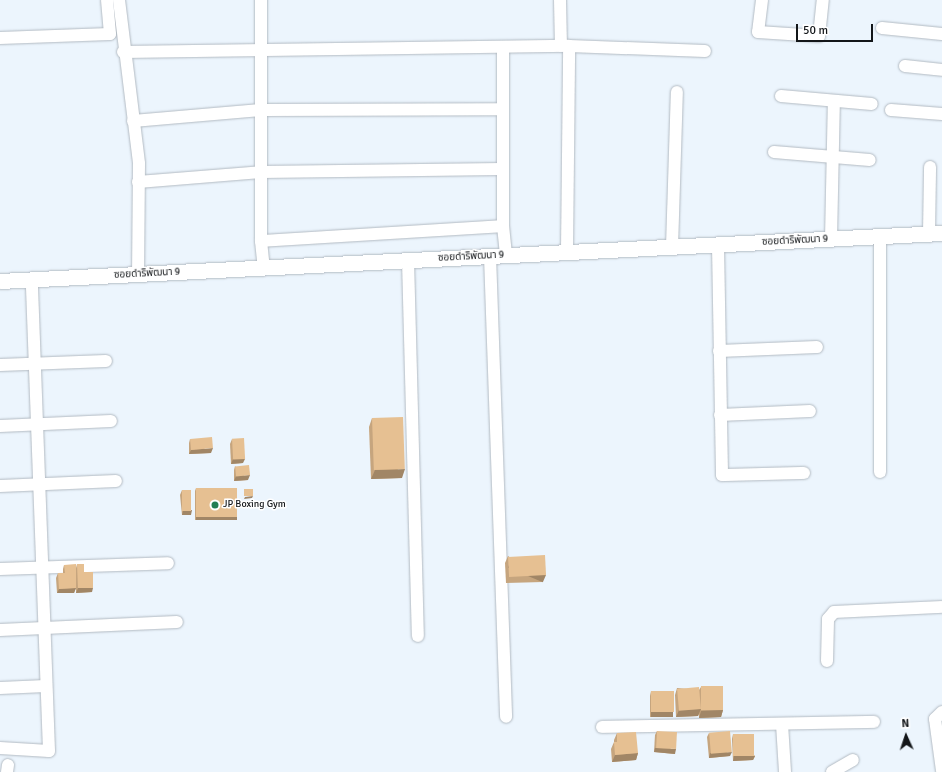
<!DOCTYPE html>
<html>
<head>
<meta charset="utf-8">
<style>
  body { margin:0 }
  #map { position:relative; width:942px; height:772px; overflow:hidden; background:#ecf5fd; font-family:Signika,"Noto Sans Thai",sans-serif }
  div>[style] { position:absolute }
  .roads { filter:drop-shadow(0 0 1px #b2bac2) drop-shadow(0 0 1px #b2bac2) }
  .minor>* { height:12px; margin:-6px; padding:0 6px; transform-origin:6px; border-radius:6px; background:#fff }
  .tertiary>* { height:15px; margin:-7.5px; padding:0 7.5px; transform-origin:7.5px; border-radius:7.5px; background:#fff }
  .wall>* { inset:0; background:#c6a57e }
  .shaded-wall>* { inset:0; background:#a18666; transform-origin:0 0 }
  .building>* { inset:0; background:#e6c092; transform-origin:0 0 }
  .dots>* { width:11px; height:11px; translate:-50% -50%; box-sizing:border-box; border:2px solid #fff; border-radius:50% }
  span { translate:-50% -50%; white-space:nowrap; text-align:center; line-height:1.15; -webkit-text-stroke:3px #fff; paint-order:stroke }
  .street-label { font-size:10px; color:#131619 }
  .poi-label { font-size:10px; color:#131619 }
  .left { translate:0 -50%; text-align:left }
  .north { position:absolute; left:886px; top:716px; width:40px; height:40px; -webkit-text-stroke:3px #fff; paint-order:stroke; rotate:357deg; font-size:11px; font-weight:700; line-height:16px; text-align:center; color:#131619 }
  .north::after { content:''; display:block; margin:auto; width:14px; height:18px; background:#131619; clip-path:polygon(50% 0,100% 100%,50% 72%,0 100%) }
  .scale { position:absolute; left:796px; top:24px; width:77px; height:18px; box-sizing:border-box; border:2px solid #131619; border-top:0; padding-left:5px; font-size:12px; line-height:14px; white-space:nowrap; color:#131619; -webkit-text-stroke:3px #fff; paint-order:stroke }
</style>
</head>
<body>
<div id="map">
  <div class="roads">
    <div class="minor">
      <div style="left:119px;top:0;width:165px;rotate:83deg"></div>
      <div style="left:139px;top:164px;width:110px;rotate:90.5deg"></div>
      <div style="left:261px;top:0;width:241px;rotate:90deg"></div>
      <div style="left:261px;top:241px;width:27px;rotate:84deg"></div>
      <div style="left:560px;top:0;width:46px;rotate:88.8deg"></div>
      <div style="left:762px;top:0;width:32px;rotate:97deg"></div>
      <div style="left:758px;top:32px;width:61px;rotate:3.8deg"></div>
      <div style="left:819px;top:36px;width:36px;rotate:-84deg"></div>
      <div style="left:882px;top:28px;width:60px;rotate:5.7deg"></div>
      <div style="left:0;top:38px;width:110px;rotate:-2.1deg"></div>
      <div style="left:110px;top:34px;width:34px;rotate:-95deg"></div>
      <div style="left:503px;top:48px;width:178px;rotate:90deg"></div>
      <div style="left:503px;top:226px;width:29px;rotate:84deg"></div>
      <div style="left:123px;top:52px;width:446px;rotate:-0.8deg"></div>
      <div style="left:569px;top:46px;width:136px;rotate:2.1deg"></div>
      <div style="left:905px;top:66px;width:37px;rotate:6deg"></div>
      <div style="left:781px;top:96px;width:91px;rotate:5deg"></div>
      <div style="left:891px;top:110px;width:51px;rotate:4.5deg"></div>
      <div style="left:133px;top:121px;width:128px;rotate:-4.9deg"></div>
      <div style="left:261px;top:110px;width:242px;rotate:-0.2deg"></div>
      <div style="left:774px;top:152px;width:96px;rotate:4.8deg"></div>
      <div style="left:138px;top:182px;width:123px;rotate:-4.6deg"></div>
      <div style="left:261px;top:172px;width:241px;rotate:-0.7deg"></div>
      <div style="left:929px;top:234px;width:67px;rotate:-89.1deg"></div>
      <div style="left:831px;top:239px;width:138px;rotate:-88.8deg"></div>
      <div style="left:261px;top:241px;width:242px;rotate:-3.5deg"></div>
      <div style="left:718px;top:245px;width:230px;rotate:89deg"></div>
      <div style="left:722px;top:475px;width:82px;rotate:-1.4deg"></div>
      <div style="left:672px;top:247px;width:155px;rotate:-88.2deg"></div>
      <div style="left:567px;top:252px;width:206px;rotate:-89.4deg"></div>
      <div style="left:490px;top:256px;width:461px;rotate:88deg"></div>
      <div style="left:408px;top:260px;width:376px;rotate:88.5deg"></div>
      <div style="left:719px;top:351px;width:98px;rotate:-2.3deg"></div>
      <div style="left:0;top:365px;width:106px;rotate:-2.2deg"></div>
      <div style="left:720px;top:415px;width:90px;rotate:-2.5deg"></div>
      <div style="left:0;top:426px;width:111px;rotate:-2.6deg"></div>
      <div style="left:880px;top:472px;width:235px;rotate:-90deg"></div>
      <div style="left:0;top:486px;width:116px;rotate:-2.5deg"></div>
      <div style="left:0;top:569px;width:168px;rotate:-2deg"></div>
      <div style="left:0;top:630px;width:177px;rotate:-2.6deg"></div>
      <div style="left:827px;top:661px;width:42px;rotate:-88.6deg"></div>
      <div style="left:828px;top:619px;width:9px;rotate:-49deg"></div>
      <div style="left:834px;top:612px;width:108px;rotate:-2.7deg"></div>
      <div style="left:0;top:688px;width:46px;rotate:-2.5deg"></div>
      <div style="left:942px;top:712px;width:10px;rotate:135deg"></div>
      <div style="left:935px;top:719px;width:52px;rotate:82.3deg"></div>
      <div style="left:782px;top:724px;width:48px;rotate:86.4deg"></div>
      <div style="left:602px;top:727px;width:272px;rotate:-1.1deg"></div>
      <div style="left:0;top:748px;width:49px;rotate:3.5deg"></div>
      <div style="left:49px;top:751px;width:472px;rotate:-92.1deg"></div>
      <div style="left:7px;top:772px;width:7px;rotate:-82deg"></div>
      <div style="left:832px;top:772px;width:24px;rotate:-30deg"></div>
    </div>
    <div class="tertiary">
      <div style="left:0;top:281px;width:943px;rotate:-2.92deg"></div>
    </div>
  </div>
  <div class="wall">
    <div style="clip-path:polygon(372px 418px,402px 478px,371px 479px,369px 427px)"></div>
    <div style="clip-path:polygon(190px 439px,211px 453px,189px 454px,189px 443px)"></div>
    <div style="clip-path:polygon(232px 439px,243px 463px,231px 464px,230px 444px)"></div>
    <div style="clip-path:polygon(235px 466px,248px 480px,234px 481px,234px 470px)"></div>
    <div style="clip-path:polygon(196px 488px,236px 520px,195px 520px,195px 491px)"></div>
    <div style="clip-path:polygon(182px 490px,191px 515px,182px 515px,180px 495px)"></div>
    <div style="clip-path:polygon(508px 556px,543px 582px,506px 583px,505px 563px)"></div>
    <div style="clip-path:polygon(77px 564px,84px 572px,92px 592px,76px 593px,76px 588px,74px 593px,57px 593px,56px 578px,58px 573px,63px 573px,63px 569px,64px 565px,76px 568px)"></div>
    <div style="clip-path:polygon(701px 687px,723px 710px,721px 717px,699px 718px,699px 714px,698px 716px,676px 717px,675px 695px,677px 688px,699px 690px)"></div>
    <div style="clip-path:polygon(651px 691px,672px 717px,650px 717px,650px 696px)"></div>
    <div style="clip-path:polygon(657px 731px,675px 754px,654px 752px,655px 735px)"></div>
    <div style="clip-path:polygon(617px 733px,638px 753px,636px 760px,612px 762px,611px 749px,614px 742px,614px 740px)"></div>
    <div style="clip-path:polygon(709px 733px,730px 756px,709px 758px,707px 737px)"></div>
    <div style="clip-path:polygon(733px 734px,755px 756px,753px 760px,733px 761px,732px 739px)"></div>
  </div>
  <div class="shaded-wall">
    <div style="clip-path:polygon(213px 448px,211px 453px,189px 454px,191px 450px)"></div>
    <div style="clip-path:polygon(233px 459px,245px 459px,243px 463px,231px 464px)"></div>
    <div style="clip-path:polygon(405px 469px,402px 478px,371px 479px,375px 470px)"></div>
    <div style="clip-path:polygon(250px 475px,248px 480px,234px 481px,236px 476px)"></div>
    <div style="clip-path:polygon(253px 496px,252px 498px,244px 499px,245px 497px)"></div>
    <div style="clip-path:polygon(192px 510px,191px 515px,182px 515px,183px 511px)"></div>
    <div style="left:196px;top:517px;width:41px;height:3px"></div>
    <div style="left:546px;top:575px;width:8px;height:38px;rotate:113deg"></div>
    <div style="clip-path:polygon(76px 588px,74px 593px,57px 593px,59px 589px)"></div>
    <div style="clip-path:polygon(78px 588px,93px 588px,92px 592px,76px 593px)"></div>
    <div style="clip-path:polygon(701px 709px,698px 716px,676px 717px,679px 710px)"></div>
    <div style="clip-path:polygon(723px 710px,721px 717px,699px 718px,701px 711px)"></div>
    <div style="left:651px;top:712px;width:22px;height:5px"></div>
    <div style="clip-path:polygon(655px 748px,676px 749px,675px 754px,654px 752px)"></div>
    <div style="clip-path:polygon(732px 752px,730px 756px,709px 758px,710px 753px)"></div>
    <div style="clip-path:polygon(638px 753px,636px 760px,612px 762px,615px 755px)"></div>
    <div style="clip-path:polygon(734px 756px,755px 756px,753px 760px,733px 761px)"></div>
  </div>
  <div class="building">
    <div style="left:403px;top:417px;width:52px;height:31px;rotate:88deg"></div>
    <div style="left:212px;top:437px;width:11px;height:22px;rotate:85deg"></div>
    <div style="left:244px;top:438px;width:21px;height:12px;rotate:87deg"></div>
    <div style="left:249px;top:465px;width:10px;height:14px;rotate:84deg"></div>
    <div style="left:196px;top:488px;width:41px;height:29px"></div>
    <div style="left:253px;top:489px;width:7px;height:9px;rotate:90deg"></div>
    <div style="left:182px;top:490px;width:9px;height:21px"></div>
    <div style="left:545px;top:555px;width:20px;height:37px;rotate:87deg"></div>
    <div style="clip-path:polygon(76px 564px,76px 588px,59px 589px,58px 573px,65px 573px,64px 565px)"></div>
    <div style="clip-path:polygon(77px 564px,84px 564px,84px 572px,93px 572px,93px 588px,78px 588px)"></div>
    <div style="left:723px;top:686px;width:24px;height:22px;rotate:90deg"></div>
    <div style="left:699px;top:687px;width:22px;height:22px;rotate:85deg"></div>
    <div style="left:651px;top:691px;width:23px;height:21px"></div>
    <div style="left:657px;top:731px;width:20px;height:17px;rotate:3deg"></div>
    <div style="left:730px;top:731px;width:21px;height:21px;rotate:85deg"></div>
    <div style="clip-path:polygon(636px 732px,638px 753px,615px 755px,614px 742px,617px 742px,617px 733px)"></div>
    <div style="left:733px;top:734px;width:21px;height:22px"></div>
  </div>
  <div class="dots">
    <div style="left:215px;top:505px;background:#237e53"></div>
  </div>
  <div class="street-label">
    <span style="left:795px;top:241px;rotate:-3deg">ซอยดำริพัฒนา 9</span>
    <span style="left:471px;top:257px;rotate:-3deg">ซอยดำริพัฒนา 9</span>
    <span style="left:147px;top:274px;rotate:-3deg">ซอยดำริพัฒนา 9</span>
  </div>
  <div class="poi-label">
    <span class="left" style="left:223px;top:505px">JP Boxing Gym</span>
  </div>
  <div class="north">N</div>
  <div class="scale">50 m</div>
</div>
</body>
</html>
